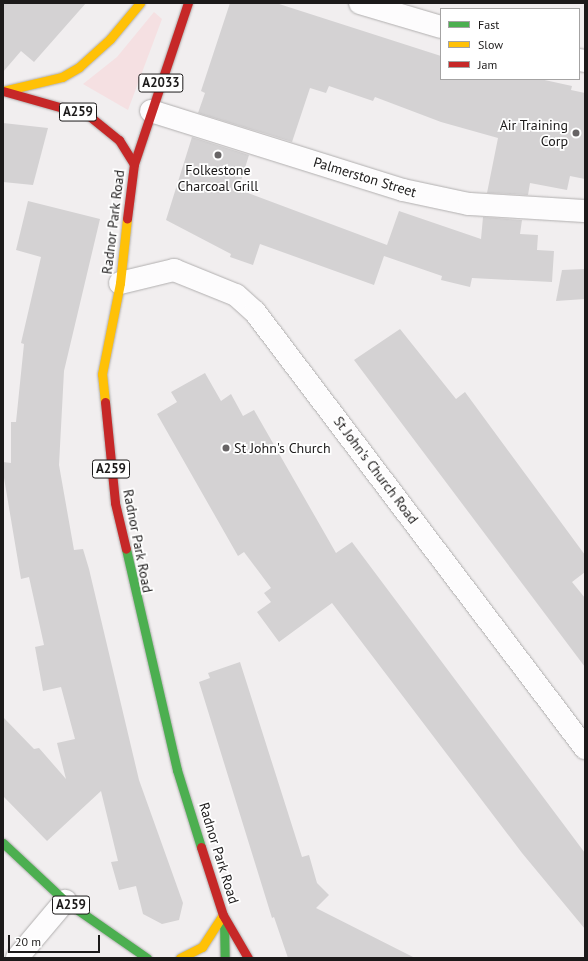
<!DOCTYPE html>
<html>
<head>
<meta charset="utf-8">
<style>
  body { margin:0 }
  #map { position:relative; width:588px; height:961px; overflow:hidden; background:#f1eeef; font-family:"PT Sans",sans-serif }
  div>[style] { position:absolute }
  .green>* { inset:0; background:#f5e0e2 }
  .building>* { inset:0; background:#d4d2d3 }
  .roads { filter:drop-shadow(0 0 1px #b1afaf) drop-shadow(0 0 1px #b1afaf) }
  .street>* { height:22px; margin:-11px; padding:0 11px; transform-origin:11px; border-radius:11px; background:#fdfcfd }
  .fast>* { height:9px; margin:-4.5px; padding:0 4.5px; transform-origin:4.5px; border-radius:4.5px; background:#4caf50 }
  .slow>* { height:9px; margin:-4.5px; padding:0 4.5px; transform-origin:4.5px; border-radius:4.5px; background:#ffc107 }
  .jam>* { height:9px; margin:-4.5px; padding:0 4.5px; transform-origin:4.5px; border-radius:4.5px; background:#c62828 }
  .dots>* { width:11px; height:11px; translate:-50% -50%; box-sizing:border-box; border:2px solid #fff; border-radius:50% }
  span { translate:-50% -50%; white-space:nowrap; text-align:center; line-height:1.15; -webkit-text-stroke:3.5px #fff; paint-order:stroke }
  .shield-label span { padding:1px 3px; background:#fff; border:1px solid; border-radius:3px; -webkit-text-stroke-width:0 }
  .shield-label { font-size:13px; color:#1c1a1a; font-weight:700 }
  .poi-label { font-size:14px; color:#1c1a1a }
  .right { translate:-100% -50%; text-align:right }
  .left { translate:0 -50%; text-align:left }
  .street-label { font-size:14px; color:#1c1a1a }
  .frame { position:absolute; inset:0; border:4px solid #1c1a1a; pointer-events:none }
  .legend { position:absolute; left:440px; top:8px; width:140px; height:72px; box-sizing:border-box; background:#fff; border:1px solid #a4a3a3; margin:0; padding:5px 7px; list-style:none; font-size:12px; color:#1c1a1a }
  .legend li { display:flex; align-items:center; gap:8px; height:20px }
  .legend b { width:20px; border:1px solid #a4a3a3 }
  .scale { position:absolute; left:8px; top:935px; width:92px; height:18px; box-sizing:border-box; border:2px solid #1c1a1a; border-top:0; padding-left:5px; font-size:12px; line-height:14px; white-space:nowrap; color:#1c1a1a; -webkit-text-stroke:3px #fff; paint-order:stroke }
</style>
</head>
<body>
<div id="map">
  <div class="green">
    <div style="clip-path:polygon(154px 12px,162px 19px,128px 110px,83px 84px,117px 57px)"></div>
  </div>
  <div class="building">
    <div style="clip-path:polygon(3px 3px,86px 3px,34px 62px,21px 51px,3px 72px)"></div>
    <div style="clip-path:polygon(230px 3px,276px 3px,441px 56px,441px 79px,540px 79px,572px 86px,571px 90px,585px 93px,585px 179px,570px 176px,567px 190px,530px 183px,528px 195px,487px 193px,498px 138px,441px 122px,375px 97px,373px 101px,329px 86px,326px 93px,310px 88px,292px 142px,198px 113px,205px 93px,201px 91px)"></div>
    <div style="clip-path:polygon(3px 123px,48px 128px,33px 185px,3px 182px)"></div>
    <div style="clip-path:polygon(192px 137px,249px 155px,240px 184px,250px 187px,248px 193px,387px 245px,399px 211px,481px 239px,483px 217px,522px 220px,520px 234px,538px 235px,537px 250px,554px 251px,552px 282px,472px 278px,470px 287px,441px 280px,442px 276px,384px 256px,374px 285px,260px 244px,253px 265px,230px 257px,231px 254px,166px 220px)"></div>
    <div style="clip-path:polygon(28px 201px,100px 219px,64px 371px,59px 465px,74px 550px,83px 549px,89px 569px,139px 780px,183px 903px,179px 920px,162px 924px,143px 914px,136px 886px,119px 890px,111px 862px,118px 861px,101px 791px,47px 841px,3px 796px,3px 717px,34px 749px,39px 748px,66px 779px,57px 743px,75px 739px,61px 687px,43px 691px,35px 647px,44px 645px,29px 577px,21px 579px,3px 472px,3px 462px,11px 463px,11px 422px,16px 422px,24px 344px,21px 343px,41px 257px,16px 250px)"></div>
    <div style="clip-path:polygon(585px 269px,585px 299px,556px 301px,562px 270px)"></div>
    <div style="clip-path:polygon(400px 329px,456px 399px,465px 392px,585px 555px,585px 572px,572px 582px,585px 598px,585px 667px,354px 360px)"></div>
    <div style="clip-path:polygon(205px 373px,221px 401px,231px 394px,243px 416px,254px 410px,336px 553px,352px 542px,585px 853px,585px 929px,522px 853px,332px 603px,279px 642px,257px 612px,271px 602px,264px 593px,271px 588px,244px 552px,238px 556px,157px 414px,177px 402px,171px 392px)"></div>
    <div style="clip-path:polygon(240px 662px,302px 857px,309px 855px,317px 883px,329px 895px,316px 908px,415px 958px,288px 958px,274px 917px,272px 918px,199px 682px,210px 678px,208px 673px)"></div>
  </div>
  <div class="roads">
    <div class="street">
      <div style="left:360px;top:3px;width:84px;rotate:16.5deg"></div>
      <div style="left:579px;top:60px;width:6px;rotate:9deg"></div>
      <div style="left:151px;top:111px;width:264px;rotate:17.4deg"></div>
      <div style="left:403px;top:190px;width:67px;rotate:12deg"></div>
      <div style="left:469px;top:204px;width:116px;rotate:3.5deg"></div>
      <div style="left:120px;top:283px;width:56px;rotate:-13.5deg"></div>
      <div style="left:174px;top:270px;width:67px;rotate:22deg"></div>
      <div style="left:236px;top:295px;width:25px;rotate:42deg"></div>
      <div style="left:255px;top:312px;width:547px;rotate:52.88deg"></div>
      <div style="left:17px;top:958px;width:75px;rotate:-49.9deg"></div>
    </div>
    <div class="fast">
      <div style="left:126px;top:549px;width:227px;rotate:77deg"></div>
      <div style="left:177px;top:770px;width:81px;rotate:72.7deg"></div>
      <div style="left:3px;top:843px;width:85px;rotate:43.1deg"></div>
      <div style="left:65px;top:901px;width:100px;rotate:34.8deg"></div>
      <div style="left:224px;top:919px;width:39px;rotate:89deg"></div>
    </div>
    <div class="slow">
      <div style="left:3px;top:91px;width:61px;rotate:-13.3deg"></div>
      <div style="left:62px;top:77px;width:20px;rotate:-30deg"></div>
      <div style="left:79px;top:67px;width:42px;rotate:-42.1deg"></div>
      <div style="left:110px;top:39px;width:47px;rotate:-50.2deg"></div>
      <div style="left:105px;top:402px;width:28px;rotate:-96deg"></div>
      <div style="left:102px;top:374px;width:93px;rotate:-78.8deg"></div>
      <div style="left:120px;top:283px;width:64px;rotate:-83.8deg"></div>
      <div style="left:180px;top:958px;width:25px;rotate:-27deg"></div>
      <div style="left:202px;top:947px;width:38px;rotate:-57deg"></div>
    </div>
    <div class="jam">
      <div style="left:3px;top:91px;width:88px;rotate:15.8deg"></div>
      <div style="left:88px;top:115px;width:40px;rotate:39deg"></div>
      <div style="left:119px;top:140px;width:28px;rotate:58deg"></div>
      <div style="left:134px;top:164px;width:55px;rotate:97.3deg"></div>
      <div style="left:134px;top:164px;width:170px;rotate:-71.5deg"></div>
      <div style="left:105px;top:402px;width:101px;rotate:84.3deg"></div>
      <div style="left:115px;top:503px;width:47px;rotate:76.6deg"></div>
      <div style="left:201px;top:847px;width:71px;rotate:72.1deg"></div>
      <div style="left:223px;top:915px;width:50px;rotate:59.8deg"></div>
    </div>
  </div>
  <div class="dots">
    <div style="left:576px;top:133px;background:#676465"></div>
    <div style="left:218px;top:155px;background:#676465"></div>
    <div style="left:226px;top:448px;background:#676465"></div>
  </div>
  <div class="shield-label">
    <span style="left:161px;top:83px">A2033</span>
    <span style="left:78px;top:112px">A259</span>
    <span style="left:111px;top:469px">A259</span>
    <span style="left:71px;top:905px">A259</span>
  </div>
  <div class="poi-label">
    <span class="right" style="left:568px;top:133px">Air Training<br>Corp</span>
    <span style="left:218px;top:178px">Folkestone<br>Charcoal Grill</span>
    <span class="left" style="left:234px;top:448px">St John's Church</span>
  </div>
  <div class="street-label">
    <span style="left:365px;top:177px;rotate:17deg">Palmerston Street</span>
    <span style="left:113px;top:222px;rotate:-83deg">Radnor Park Road</span>
    <span style="left:376px;top:470px;rotate:53deg">St John's Church Road</span>
    <span style="left:138px;top:541px;rotate:79deg">Radnor Park Road</span>
    <span style="left:219px;top:853px;rotate:73deg">Radnor Park Road</span>
  </div>
  <div class="frame"></div>
  <ul class="legend">
  <li><b style="height:5px;background:#4caf50"></b>Fast</li>
  <li><b style="height:5px;background:#ffc107"></b>Slow</li>
  <li><b style="height:5px;background:#c62828"></b>Jam</li>
  </ul>
  <div class="scale">20 m</div>
</div>
</body>
</html>
